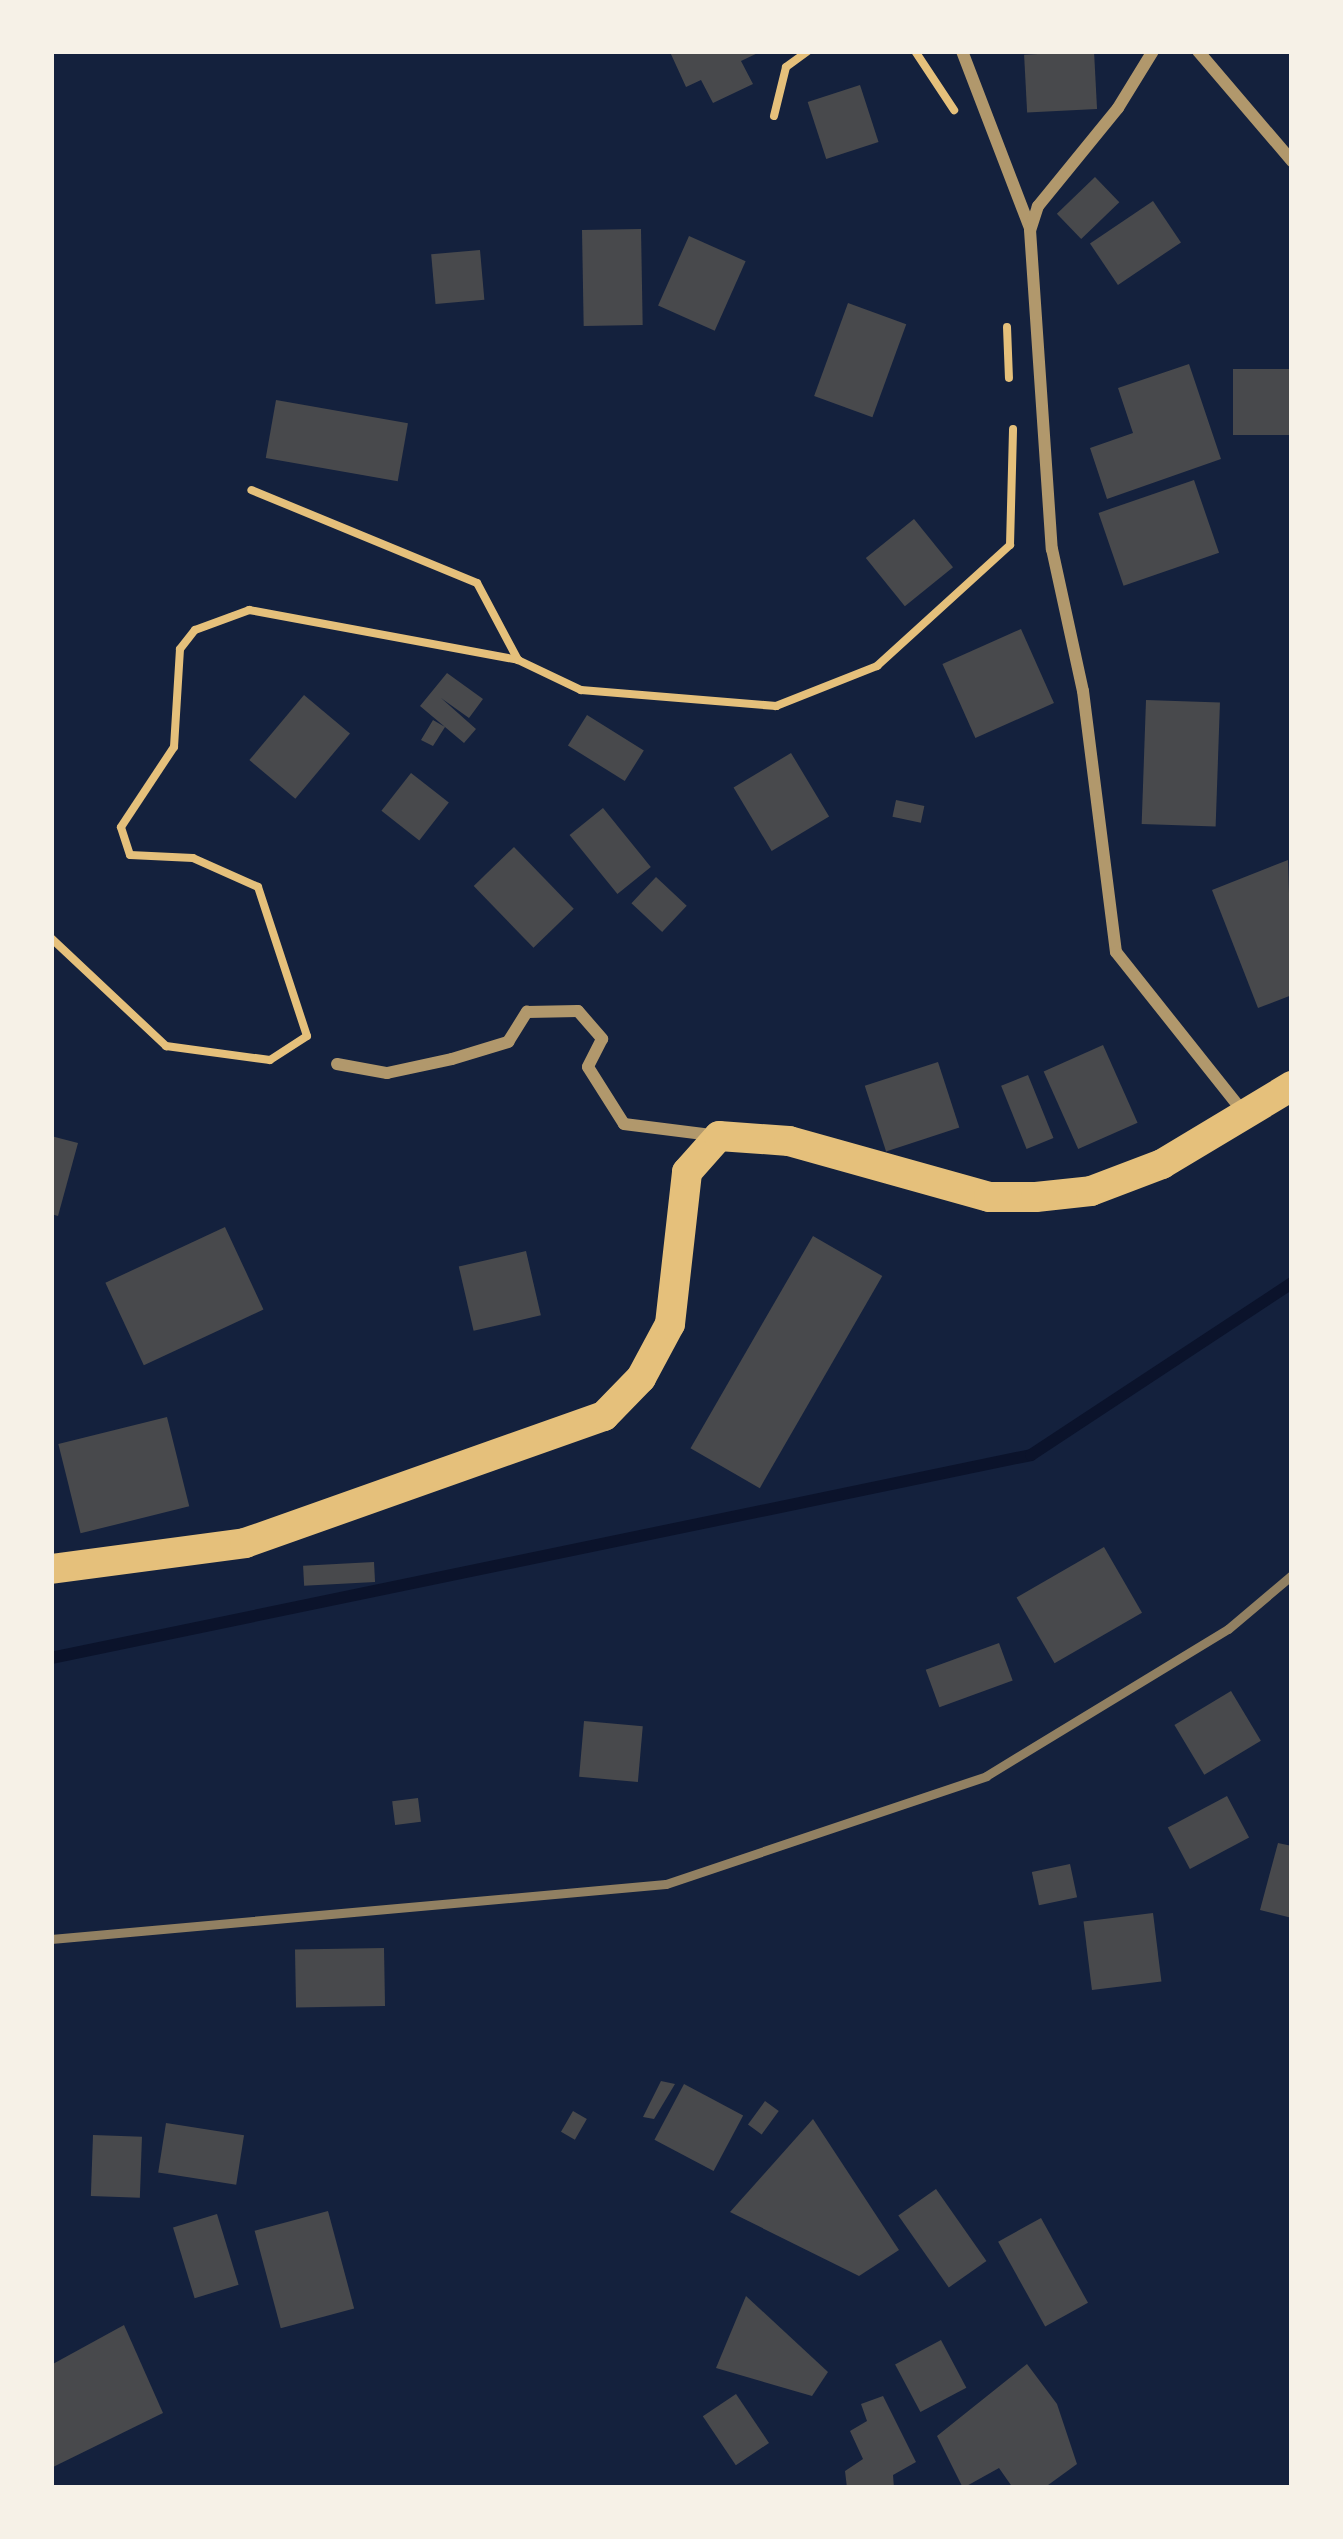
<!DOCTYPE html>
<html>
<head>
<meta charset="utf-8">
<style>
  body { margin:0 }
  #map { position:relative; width:1343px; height:2539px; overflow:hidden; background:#14213d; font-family:Inter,sans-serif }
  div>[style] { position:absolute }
  .stream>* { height:12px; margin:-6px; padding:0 6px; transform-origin:6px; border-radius:6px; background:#0b132b }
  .building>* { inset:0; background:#48494c; transform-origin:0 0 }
  .path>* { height:8px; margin:-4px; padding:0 4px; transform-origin:4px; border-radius:4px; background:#e5c07b }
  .minor>* { height:12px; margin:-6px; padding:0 6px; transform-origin:6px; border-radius:6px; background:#b1986c }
  .primary>* { height:30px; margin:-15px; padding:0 15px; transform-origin:15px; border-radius:15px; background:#e5c07b }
  .rail>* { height:9px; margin:-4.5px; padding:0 4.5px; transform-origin:4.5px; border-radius:4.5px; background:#918062 }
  span { translate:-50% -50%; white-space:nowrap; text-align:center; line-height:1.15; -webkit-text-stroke:9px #f6f1e7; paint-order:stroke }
  .frame { position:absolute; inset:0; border:54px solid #f6f1e7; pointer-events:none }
</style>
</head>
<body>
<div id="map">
  <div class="stream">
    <div style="left:51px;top:1658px;width:1001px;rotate:-11.7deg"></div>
    <div style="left:1031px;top:1455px;width:313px;rotate:-33.4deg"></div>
  </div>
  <div class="building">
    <div style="clip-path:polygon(762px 51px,741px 61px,753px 84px,713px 103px,701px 80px,686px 87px,670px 52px)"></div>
    <div style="left:1094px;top:51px;width:58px;height:70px;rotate:87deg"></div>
    <div style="left:860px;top:85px;width:60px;height:55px;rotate:72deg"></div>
    <div style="left:1095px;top:177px;width:35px;height:53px;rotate:46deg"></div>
    <div style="left:1153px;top:201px;width:50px;height:76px;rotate:56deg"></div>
    <div style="left:641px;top:229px;width:96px;height:59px;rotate:89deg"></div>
    <div style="left:689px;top:236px;width:62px;height:76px;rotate:24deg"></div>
    <div style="left:480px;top:250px;width:50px;height:49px;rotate:85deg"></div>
    <div style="left:848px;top:303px;width:62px;height:99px;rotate:20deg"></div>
    <div style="clip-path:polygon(1189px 364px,1221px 459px,1107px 499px,1090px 448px,1133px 433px,1118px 388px)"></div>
    <div style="left:1292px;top:369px;width:66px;height:59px;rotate:90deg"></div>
    <div style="left:276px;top:400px;width:134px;height:59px;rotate:10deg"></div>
    <div style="left:1194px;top:480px;width:77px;height:101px;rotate:71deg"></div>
    <div style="left:914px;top:519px;width:62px;height:62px;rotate:51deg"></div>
    <div style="left:1021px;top:629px;width:81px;height:86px;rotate:66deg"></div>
    <div style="clip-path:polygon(447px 673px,483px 699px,469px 718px,441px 698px,476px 729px,464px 743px,445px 727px,433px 746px,421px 740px,433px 720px,445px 727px,420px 706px)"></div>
    <div style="left:304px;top:695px;width:60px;height:85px;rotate:40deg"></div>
    <div style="left:1146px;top:700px;width:74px;height:124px;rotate:2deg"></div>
    <div style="left:587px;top:715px;width:67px;height:36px;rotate:32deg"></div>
    <div style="left:791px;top:753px;width:74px;height:67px;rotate:59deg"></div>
    <div style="left:411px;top:773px;width:48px;height:48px;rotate:38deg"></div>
    <div style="left:896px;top:800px;width:29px;height:17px;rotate:12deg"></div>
    <div style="left:603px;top:808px;width:76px;height:43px;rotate:51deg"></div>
    <div style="left:514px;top:847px;width:86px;height:56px;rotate:46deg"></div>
    <div style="clip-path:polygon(1288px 860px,1292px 995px,1258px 1008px,1212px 890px)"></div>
    <div style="left:656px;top:877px;width:42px;height:36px;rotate:43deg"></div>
    <div style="left:1103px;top:1045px;width:85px;height:65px;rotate:66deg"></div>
    <div style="left:938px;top:1062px;width:69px;height:77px;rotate:72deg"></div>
    <div style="left:1028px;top:1075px;width:68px;height:29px;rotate:68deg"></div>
    <div style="clip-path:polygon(51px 1136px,78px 1143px,58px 1216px,51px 1214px)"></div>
    <div style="left:225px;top:1227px;width:91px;height:132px;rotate:65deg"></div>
    <div style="left:813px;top:1236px;width:80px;height:245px;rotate:30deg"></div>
    <div style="left:526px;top:1251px;width:66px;height:69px;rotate:77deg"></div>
    <div style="left:167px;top:1417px;width:92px;height:112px;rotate:76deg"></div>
    <div style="left:1104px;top:1547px;width:76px;height:101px;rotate:60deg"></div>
    <div style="left:374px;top:1562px;width:20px;height:71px;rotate:87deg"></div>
    <div style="left:999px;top:1643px;width:40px;height:78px;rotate:70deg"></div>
    <div style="left:1231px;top:1691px;width:58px;height:66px;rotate:59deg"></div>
    <div style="left:584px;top:1721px;width:59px;height:56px;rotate:5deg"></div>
    <div style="left:1227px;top:1796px;width:47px;height:67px;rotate:62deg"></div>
    <div style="left:418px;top:1798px;width:24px;height:26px;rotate:83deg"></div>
    <div style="clip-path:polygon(1278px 1843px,1292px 1846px,1292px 1918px,1260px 1910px)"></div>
    <div style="left:1070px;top:1864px;width:34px;height:39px;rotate:78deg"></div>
    <div style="left:1153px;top:1913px;width:69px;height:70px;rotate:83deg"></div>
    <div style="left:384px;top:1948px;width:58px;height:89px;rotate:89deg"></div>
    <div style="clip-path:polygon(661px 2081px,675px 2084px,654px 2119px,643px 2117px)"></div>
    <div style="left:684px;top:2084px;width:67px;height:63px;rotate:28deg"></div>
    <div style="left:765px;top:2101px;width:17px;height:29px;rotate:36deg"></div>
    <div style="left:573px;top:2111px;width:16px;height:24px;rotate:30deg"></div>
    <div style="clip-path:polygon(813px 2119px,899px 2250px,859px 2276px,730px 2212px)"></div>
    <div style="left:166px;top:2123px;width:79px;height:50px;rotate:9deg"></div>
    <div style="left:93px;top:2135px;width:49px;height:61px;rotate:2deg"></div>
    <div style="left:936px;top:2189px;width:88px;height:46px;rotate:55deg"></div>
    <div style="left:328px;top:2211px;width:101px;height:76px;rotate:75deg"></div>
    <div style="left:217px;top:2214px;width:74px;height:46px;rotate:73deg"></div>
    <div style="left:1041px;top:2218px;width:97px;height:49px;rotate:61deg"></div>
    <div style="clip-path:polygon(746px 2296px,828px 2372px,812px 2396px,716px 2368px)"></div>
    <div style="clip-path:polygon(124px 2325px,163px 2413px,51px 2468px,51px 2365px)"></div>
    <div style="left:941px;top:2340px;width:54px;height:52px;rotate:62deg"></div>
    <div style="clip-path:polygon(1027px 2364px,1057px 2404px,1077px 2464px,1044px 2488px,1013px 2488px,999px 2468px,963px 2488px,937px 2436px)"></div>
    <div style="left:736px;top:2394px;width:59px;height:40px;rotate:56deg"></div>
    <div style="clip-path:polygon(883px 2396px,916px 2462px,893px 2475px,894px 2488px,847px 2488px,845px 2471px,863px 2459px,850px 2431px,867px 2421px,861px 2404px)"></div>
  </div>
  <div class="path">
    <div style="left:915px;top:51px;width:71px;rotate:56.5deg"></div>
    <div style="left:774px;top:116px;width:50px;rotate:-76.2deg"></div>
    <div style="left:786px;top:67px;width:27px;rotate:-36deg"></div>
    <div style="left:1007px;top:327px;width:51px;rotate:87.8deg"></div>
    <div style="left:518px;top:660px;width:70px;rotate:25.5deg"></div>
    <div style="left:581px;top:690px;width:196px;rotate:4.7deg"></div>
    <div style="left:776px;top:706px;width:109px;rotate:-21.6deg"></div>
    <div style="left:877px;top:666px;width:180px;rotate:-42.3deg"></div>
    <div style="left:1010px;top:545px;width:116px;rotate:-88.5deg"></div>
    <div style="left:51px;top:938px;width:158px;rotate:43.2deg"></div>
    <div style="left:166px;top:1046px;width:105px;rotate:7.7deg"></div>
    <div style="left:270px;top:1060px;width:44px;rotate:-33deg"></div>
    <div style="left:307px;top:1036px;width:157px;rotate:-108.2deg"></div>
    <div style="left:258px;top:887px;width:71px;rotate:-156deg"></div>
    <div style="left:193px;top:858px;width:63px;rotate:-177.3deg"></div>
    <div style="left:130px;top:855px;width:29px;rotate:-108deg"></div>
    <div style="left:121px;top:827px;width:96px;rotate:-56.5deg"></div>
    <div style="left:174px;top:747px;width:98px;rotate:-86.5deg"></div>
    <div style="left:180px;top:649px;width:24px;rotate:-52deg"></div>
    <div style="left:195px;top:630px;width:58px;rotate:-20.3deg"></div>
    <div style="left:249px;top:610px;width:274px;rotate:10.5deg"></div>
    <div style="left:518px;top:660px;width:87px;rotate:-118deg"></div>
    <div style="left:477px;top:583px;width:244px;rotate:-157.6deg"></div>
  </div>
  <div class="minor">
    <div style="left:962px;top:51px;width:190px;rotate:69deg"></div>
    <div style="left:1153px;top:51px;width:67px;rotate:121.6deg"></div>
    <div style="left:1118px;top:108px;width:127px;rotate:129.2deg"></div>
    <div style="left:1038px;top:206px;width:25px;rotate:108deg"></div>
    <div style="left:1030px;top:230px;width:320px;rotate:86.1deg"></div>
    <div style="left:1052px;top:549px;width:145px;rotate:77.7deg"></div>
    <div style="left:1083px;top:691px;width:263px;rotate:82.8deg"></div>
    <div style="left:1116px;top:952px;width:206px;rotate:51.5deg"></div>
    <div style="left:1198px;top:51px;width:145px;rotate:49.5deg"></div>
    <div style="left:337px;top:1064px;width:51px;rotate:10.2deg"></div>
    <div style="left:387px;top:1073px;width:66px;rotate:-12.2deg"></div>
    <div style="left:452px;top:1059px;width:59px;rotate:-16.9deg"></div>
    <div style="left:508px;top:1042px;width:36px;rotate:-58deg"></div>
    <div style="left:527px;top:1012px;width:51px;rotate:-1.1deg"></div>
    <div style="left:578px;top:1011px;width:37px;rotate:49deg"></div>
    <div style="left:602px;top:1039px;width:31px;rotate:117deg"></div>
    <div style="left:588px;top:1067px;width:67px;rotate:57.7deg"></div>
    <div style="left:624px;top:1124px;width:88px;rotate:7.2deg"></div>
  </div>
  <div class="primary">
    <div style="left:51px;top:1569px;width:196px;rotate:-7.6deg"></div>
    <div style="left:245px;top:1543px;width:381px;rotate:-19.5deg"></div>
    <div style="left:604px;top:1416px;width:53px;rotate:-45.8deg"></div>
    <div style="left:641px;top:1378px;width:61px;rotate:-61.8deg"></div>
    <div style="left:670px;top:1324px;width:153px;rotate:-83.6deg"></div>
    <div style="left:687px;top:1172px;width:48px;rotate:-48.4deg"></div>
    <div style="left:719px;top:1136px;width:70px;rotate:4.1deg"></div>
    <div style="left:789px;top:1141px;width:208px;rotate:15.6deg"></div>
    <div style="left:989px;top:1197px;width:47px"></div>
    <div style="left:1036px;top:1197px;width:55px;rotate:-6.2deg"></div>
    <div style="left:1091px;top:1191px;width:76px;rotate:-20.8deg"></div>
    <div style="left:1162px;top:1164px;width:152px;rotate:-31deg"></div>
  </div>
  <div class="rail">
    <div style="left:51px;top:1939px;width:617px;rotate:-5.11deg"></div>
    <div style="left:666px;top:1884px;width:338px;rotate:-18.6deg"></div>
    <div style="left:986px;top:1776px;width:283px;rotate:-31.3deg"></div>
    <div style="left:1228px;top:1629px;width:84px;rotate:-40.2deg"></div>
  </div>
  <div class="frame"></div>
</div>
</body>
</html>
